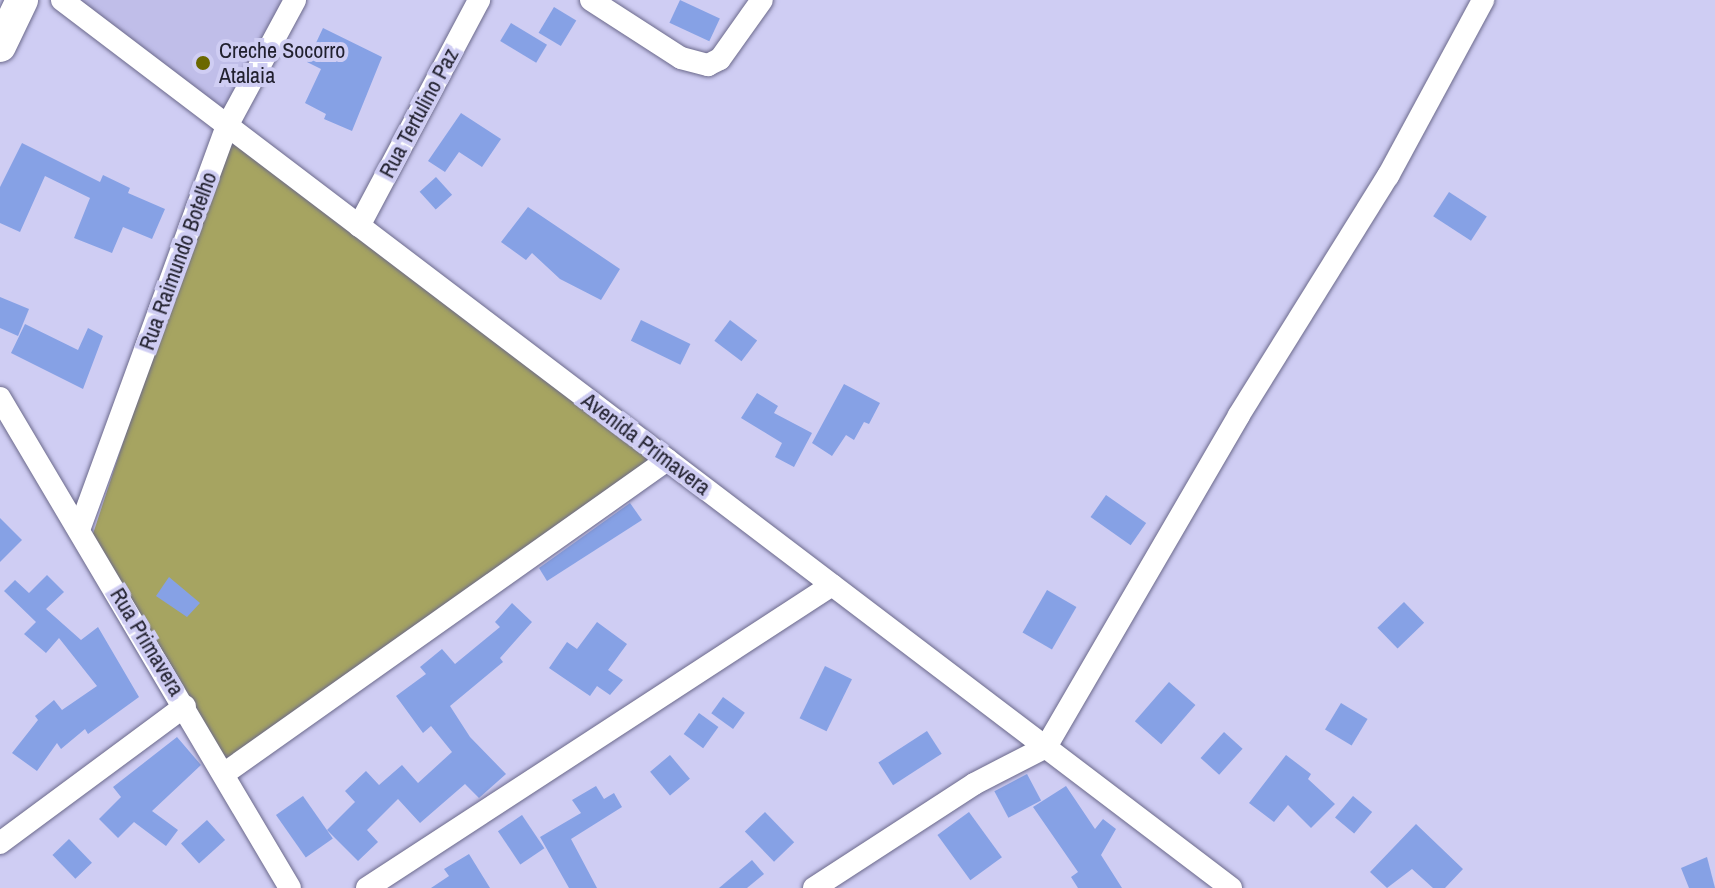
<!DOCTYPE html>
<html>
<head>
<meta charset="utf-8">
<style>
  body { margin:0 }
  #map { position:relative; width:1715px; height:888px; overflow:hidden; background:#cfcdf3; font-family:"Archivo Narrow",sans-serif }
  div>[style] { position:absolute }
  .built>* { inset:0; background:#c0bee9 }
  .green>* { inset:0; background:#a6a461 }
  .building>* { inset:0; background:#86a1e5; transform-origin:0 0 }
  .roads { filter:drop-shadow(0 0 2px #6b698b) drop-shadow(0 0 2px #6b698b) }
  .street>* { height:22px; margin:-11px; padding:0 11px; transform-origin:11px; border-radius:11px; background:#fff }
  .secondary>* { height:32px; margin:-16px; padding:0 16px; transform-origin:16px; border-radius:16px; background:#fff }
  .dots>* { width:22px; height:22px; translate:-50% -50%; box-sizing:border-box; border:4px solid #cfcdf3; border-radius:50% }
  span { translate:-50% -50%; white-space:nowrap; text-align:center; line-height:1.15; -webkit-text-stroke:8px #cfcdf3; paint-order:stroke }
  .poi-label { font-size:22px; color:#21202e }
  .left { translate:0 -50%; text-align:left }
  .street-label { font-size:22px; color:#21202e }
</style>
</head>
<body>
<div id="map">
  <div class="built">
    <div style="clip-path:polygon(62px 0,295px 0,227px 126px)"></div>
  </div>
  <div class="green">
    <div style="clip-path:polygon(227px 126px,667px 460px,225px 773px,89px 546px)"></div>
  </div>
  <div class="building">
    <div style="left:680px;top:0;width:44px;height:25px;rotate:25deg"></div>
    <div style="left:554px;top:7px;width:26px;height:30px;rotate:31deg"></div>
    <div style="left:511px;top:23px;width:42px;height:21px;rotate:31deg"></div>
    <div style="clip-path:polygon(323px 28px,382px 57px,352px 131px,324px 119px,326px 114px,305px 103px,321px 69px,307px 62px)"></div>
    <div style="clip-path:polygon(461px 113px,501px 139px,482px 167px,459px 152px,445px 172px,428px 161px)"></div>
    <div style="clip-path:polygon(22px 143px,100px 182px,103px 175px,130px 188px,128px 193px,165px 209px,152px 239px,123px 227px,112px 253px,74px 238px,90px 198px,45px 176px,20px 232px,0 223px,0 187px)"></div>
    <div style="left:436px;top:177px;width:24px;height:22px;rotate:48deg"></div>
    <div style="left:1449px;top:192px;width:45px;height:29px;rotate:33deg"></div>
    <div style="clip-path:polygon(528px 207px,620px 269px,601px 300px,560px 279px,532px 253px,526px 260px,501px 242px)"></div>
    <div style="clip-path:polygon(0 297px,29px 309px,18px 336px,0 328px)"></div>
    <div style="left:641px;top:320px;width:55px;height:23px;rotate:26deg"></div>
    <div style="left:730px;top:320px;width:34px;height:26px;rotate:37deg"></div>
    <div style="clip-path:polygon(25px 324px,78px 350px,88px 328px,103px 336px,83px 389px,11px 353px)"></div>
    <div style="clip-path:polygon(844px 384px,880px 403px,869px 424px,864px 422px,854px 440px,846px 435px,832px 456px,812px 443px)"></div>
    <div style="clip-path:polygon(757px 393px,778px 406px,774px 413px,812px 433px,794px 467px,775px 457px,782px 443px,741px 418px)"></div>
    <div style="left:1106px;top:495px;width:49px;height:27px;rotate:35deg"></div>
    <div style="clip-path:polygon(630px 503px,642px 520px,547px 581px,539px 568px)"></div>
    <div style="clip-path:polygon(0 518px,22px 540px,0 562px)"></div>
    <div style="clip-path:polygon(47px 575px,64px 592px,46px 609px,81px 640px,98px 627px,139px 697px,88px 734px,85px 729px,61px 749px,57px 743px,37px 771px,12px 753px,38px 720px,35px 716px,54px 700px,62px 710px,97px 686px,59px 638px,46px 653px,24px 634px,36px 622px,4px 591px,15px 580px,29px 593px)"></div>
    <div style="clip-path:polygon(169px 577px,200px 603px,187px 617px,156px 596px)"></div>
    <div style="left:1047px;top:590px;width:34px;height:49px;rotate:30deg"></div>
    <div style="left:1404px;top:602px;width:29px;height:37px;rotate:46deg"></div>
    <div style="clip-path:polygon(512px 603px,532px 622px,500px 658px,503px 662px,450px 706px,470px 737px,506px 774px,479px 798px,465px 784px,420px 823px,398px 799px,367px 830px,378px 842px,358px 861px,327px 830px,355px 802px,345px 791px,366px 771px,379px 785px,402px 765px,418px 783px,452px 752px,431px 726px,423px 733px,396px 696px,426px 674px,420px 667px,442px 649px,455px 664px,500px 627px,495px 622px)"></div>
    <div style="clip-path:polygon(597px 622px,627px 644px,608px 670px,623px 680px,610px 695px,597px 686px,590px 696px,549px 668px,567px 642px,577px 649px)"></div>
    <div style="left:825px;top:666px;width:30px;height:58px;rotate:26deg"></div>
    <div style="left:1169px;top:682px;width:35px;height:52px;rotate:41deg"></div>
    <div style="left:723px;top:697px;width:27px;height:20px;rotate:36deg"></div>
    <div style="left:1341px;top:703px;width:31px;height:31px;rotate:31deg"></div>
    <div style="left:699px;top:713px;width:24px;height:26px;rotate:36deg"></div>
    <div style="left:927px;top:731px;width:27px;height:58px;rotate:57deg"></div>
    <div style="left:1224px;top:732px;width:25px;height:35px;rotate:42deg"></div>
    <div style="clip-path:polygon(177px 737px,201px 765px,152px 811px,178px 830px,166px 846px,134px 822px,118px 838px,99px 819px,121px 797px,113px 787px)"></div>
    <div style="left:670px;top:755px;width:31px;height:26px;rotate:50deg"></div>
    <div style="clip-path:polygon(1286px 755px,1311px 774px,1308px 779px,1335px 804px,1311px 828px,1288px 805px,1274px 822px,1249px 803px)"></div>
    <div style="left:1027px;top:774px;width:30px;height:37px;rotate:62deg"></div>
    <div style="clip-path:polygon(596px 786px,604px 799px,614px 793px,622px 807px,571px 839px,597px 888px,569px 888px,540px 837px,581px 813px,572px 800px)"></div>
    <div style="clip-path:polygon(1066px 786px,1095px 829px,1103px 819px,1116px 829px,1101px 855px,1122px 888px,1078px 888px,1071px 877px,1078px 872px,1033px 807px)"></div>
    <div style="left:303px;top:796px;width:52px;height:33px;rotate:55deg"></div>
    <div style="left:1353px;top:796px;width:25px;height:28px;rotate:40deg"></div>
    <div style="left:765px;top:812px;width:42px;height:28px;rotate:46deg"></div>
    <div style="left:969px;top:812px;width:56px;height:39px;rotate:54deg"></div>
    <div style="left:522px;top:815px;width:40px;height:29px;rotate:56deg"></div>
    <div style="left:207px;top:820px;width:27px;height:35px;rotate:48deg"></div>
    <div style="clip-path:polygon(1416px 824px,1463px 869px,1445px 888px,1433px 888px,1412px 869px,1387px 888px,1370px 872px)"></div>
    <div style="left:69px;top:839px;width:33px;height:23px;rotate:46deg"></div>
    <div style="clip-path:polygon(469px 854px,490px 888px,431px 888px,449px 876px,444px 869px)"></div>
    <div style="clip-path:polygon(1707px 857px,1715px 888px,1689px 888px,1681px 868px)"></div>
    <div style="clip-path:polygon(752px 860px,764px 874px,747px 888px,719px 888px)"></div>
  </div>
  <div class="roads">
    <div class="street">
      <div style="left:62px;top:0;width:1468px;rotate:37.22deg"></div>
      <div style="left:591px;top:0;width:107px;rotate:32.8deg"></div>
      <div style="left:681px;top:58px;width:28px;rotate:15deg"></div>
      <div style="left:708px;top:65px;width:13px;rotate:-27deg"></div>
      <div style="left:720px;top:59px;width:72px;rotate:-54.6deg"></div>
      <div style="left:359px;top:226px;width:256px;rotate:-62deg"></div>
      <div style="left:0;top:398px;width:569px;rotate:59.38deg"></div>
      <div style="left:79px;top:530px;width:430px;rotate:-69.9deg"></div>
      <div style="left:227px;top:126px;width:143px;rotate:-61.6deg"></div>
      <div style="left:225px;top:773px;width:542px;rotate:-35.3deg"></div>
      <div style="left:0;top:843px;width:230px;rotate:-36.5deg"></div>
      <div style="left:367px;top:888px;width:555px;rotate:-33.09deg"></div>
      <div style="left:814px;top:888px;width:191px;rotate:-33deg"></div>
      <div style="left:974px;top:784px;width:81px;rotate:-27.2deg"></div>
      <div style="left:1046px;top:747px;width:384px;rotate:-59.8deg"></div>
      <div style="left:1239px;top:415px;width:282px;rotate:-58.1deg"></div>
      <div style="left:1388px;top:176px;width:200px;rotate:-61.6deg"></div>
    </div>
    <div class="secondary">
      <div style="left:0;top:46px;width:51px;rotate:-64.4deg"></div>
    </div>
  </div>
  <div class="dots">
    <div style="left:203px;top:63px;background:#6b6800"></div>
  </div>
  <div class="poi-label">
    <span class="left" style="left:219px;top:63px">Creche Socorro<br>Atalaia</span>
  </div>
  <div class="street-label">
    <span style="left:419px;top:113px;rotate:-62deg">Rua Tertulino Paz</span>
    <span style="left:178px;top:261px;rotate:-70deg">Rua Raimundo Botelho</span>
    <span style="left:646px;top:444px;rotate:37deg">Avenida Primavera</span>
    <span style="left:147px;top:642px;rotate:59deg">Rua Primavera</span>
  </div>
</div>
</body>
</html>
